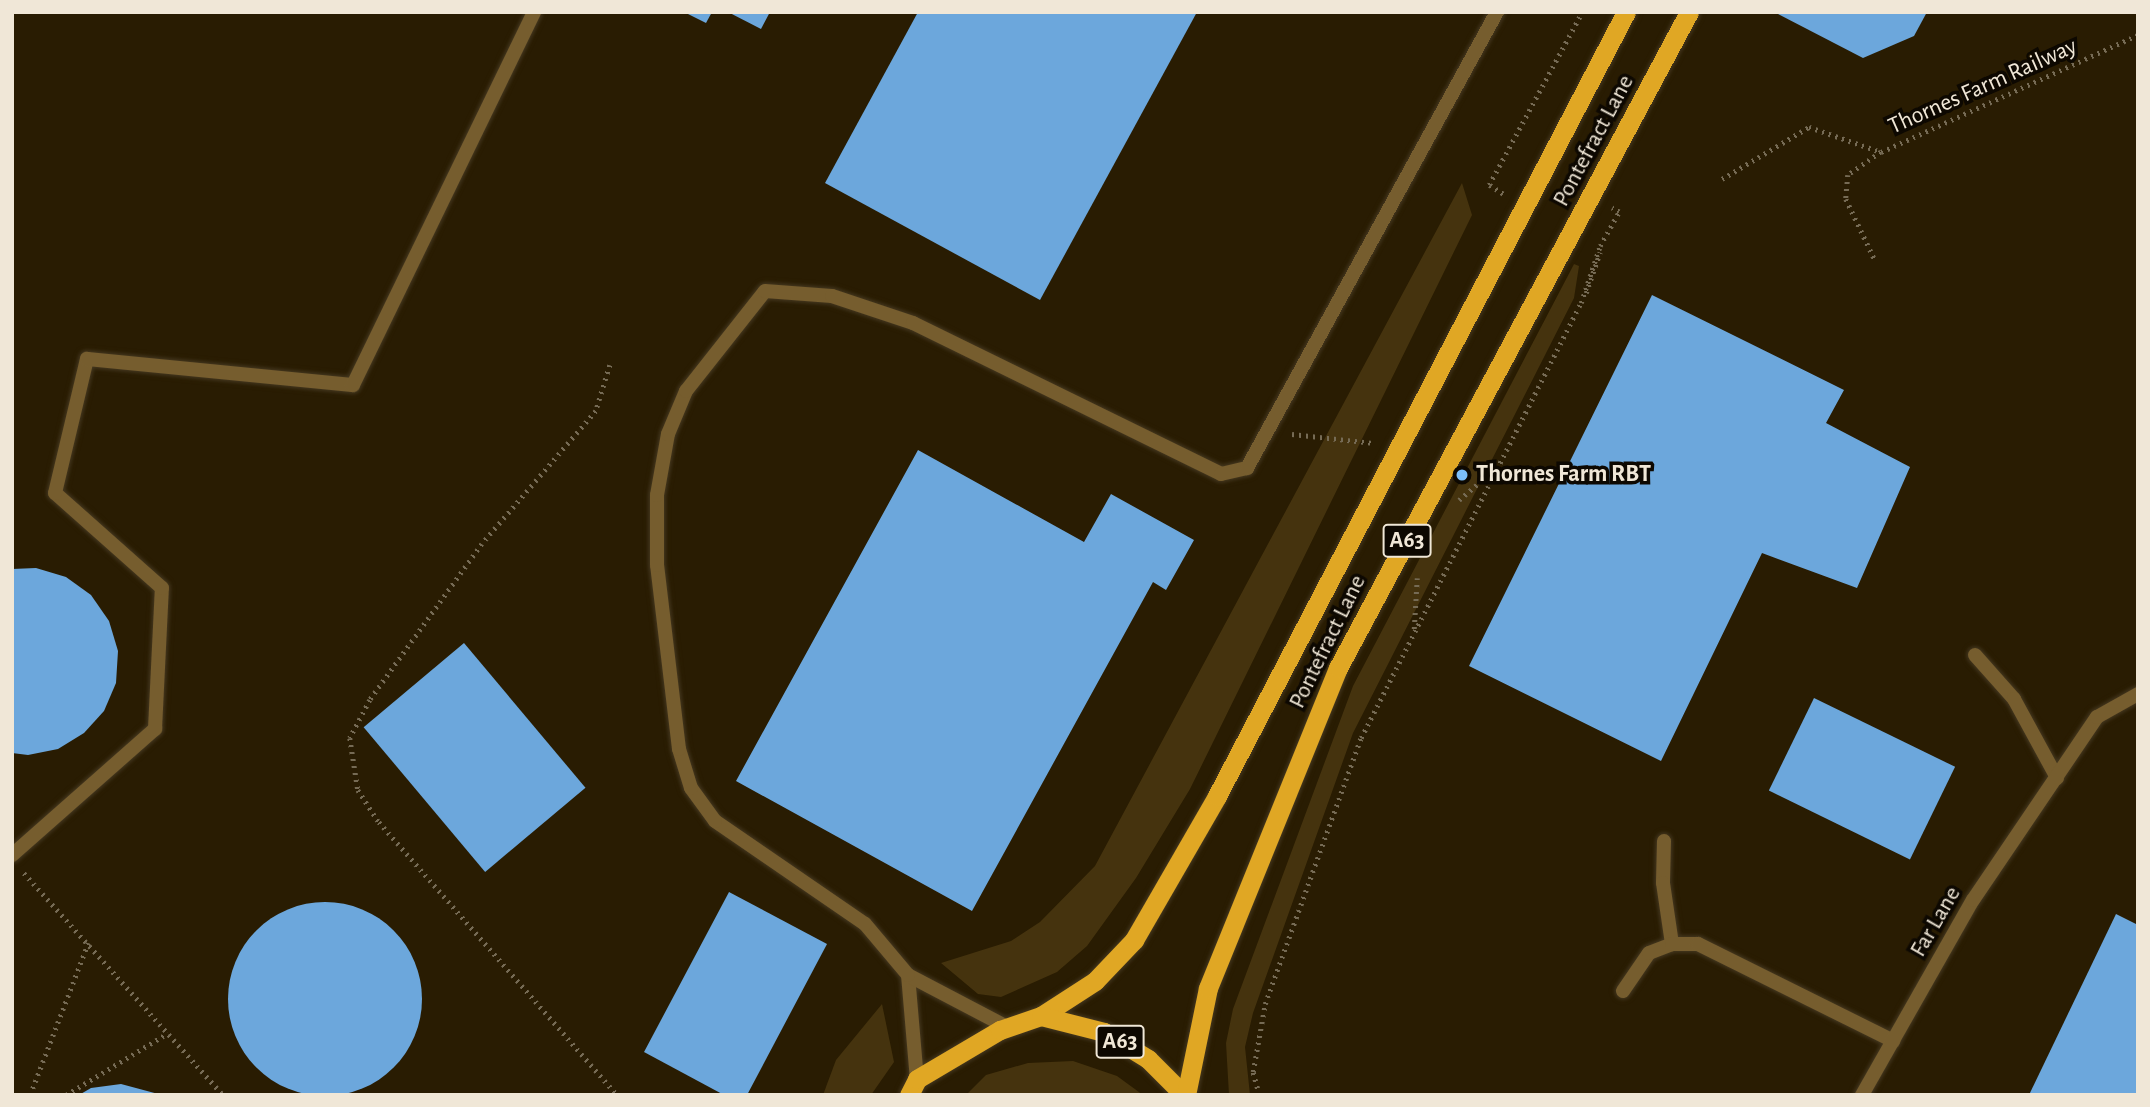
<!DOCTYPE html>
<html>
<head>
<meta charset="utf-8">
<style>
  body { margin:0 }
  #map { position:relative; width:2150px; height:1107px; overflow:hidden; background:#291c02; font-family:"Alegreya Sans",sans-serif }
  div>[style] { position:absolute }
  .green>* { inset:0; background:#45330e }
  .building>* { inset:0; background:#6ca7dc; transform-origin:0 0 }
  .round { border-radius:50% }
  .path>* { height:4.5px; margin-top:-2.25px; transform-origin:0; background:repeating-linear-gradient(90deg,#766b55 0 2px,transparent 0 7px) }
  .roads { filter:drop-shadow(0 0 2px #453820) drop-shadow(0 0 2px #453820) }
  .service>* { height:14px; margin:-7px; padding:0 7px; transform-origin:7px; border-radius:7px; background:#765d2e }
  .trunk>* { height:19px; margin:-9.5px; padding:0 9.5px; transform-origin:9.5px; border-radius:9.5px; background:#e0a724 }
  .dots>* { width:19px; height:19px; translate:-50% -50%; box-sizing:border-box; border:4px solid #0d0801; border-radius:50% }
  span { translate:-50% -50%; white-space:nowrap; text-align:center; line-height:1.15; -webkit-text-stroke:7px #0d0801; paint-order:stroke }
  .shield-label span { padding:2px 5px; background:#0d0801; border:2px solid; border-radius:5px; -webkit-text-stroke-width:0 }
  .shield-label { font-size:23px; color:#f0e7d7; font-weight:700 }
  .street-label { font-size:24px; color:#f0e7d7 }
  .poi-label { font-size:24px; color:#f0e7d7; font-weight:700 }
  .left { translate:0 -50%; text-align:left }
  .frame { position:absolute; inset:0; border:14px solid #f0e7d7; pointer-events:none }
</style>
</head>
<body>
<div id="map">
  <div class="green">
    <div style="clip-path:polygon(1462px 183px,1472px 215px,1190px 789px,1136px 878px,1087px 946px,1057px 972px,1001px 997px,978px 994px,941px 963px,1011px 941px,1040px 922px,1095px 866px)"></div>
    <div style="clip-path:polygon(1574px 264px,1579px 266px,1574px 298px,1353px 733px,1253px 1013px,1245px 1047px,1250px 1095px,1229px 1095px,1226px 1043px,1233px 1009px,1353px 686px)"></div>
    <div style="clip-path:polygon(882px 1004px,894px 1062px,871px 1095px,823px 1095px,836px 1060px)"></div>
    <div style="clip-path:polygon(1073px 1061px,1117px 1076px,1143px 1095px,966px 1095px,986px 1075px,1028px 1063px)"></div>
  </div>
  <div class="building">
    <div style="clip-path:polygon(684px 12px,712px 12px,706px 23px)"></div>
    <div style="clip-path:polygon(728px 12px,770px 12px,761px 29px)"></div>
    <div style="clip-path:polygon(918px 12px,1197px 12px,1040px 300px,825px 183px)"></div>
    <div style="clip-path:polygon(1774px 12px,1927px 12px,1914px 36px,1863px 58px)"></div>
    <div style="clip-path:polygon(1652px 295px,1844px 390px,1826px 423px,1910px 467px,1857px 588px,1762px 553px,1661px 761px,1469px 666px)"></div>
    <div style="clip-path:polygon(918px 450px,1084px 542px,1111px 494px,1194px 540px,1166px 590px,1153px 582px,972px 911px,736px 781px)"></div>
    <div style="clip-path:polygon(36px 568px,66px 577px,91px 595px,109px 621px,118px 651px,116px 683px,104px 711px,84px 733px,58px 749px,28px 755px,12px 753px,12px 569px)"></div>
    <div style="left:464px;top:643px;width:189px;height:131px;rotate:50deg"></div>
    <div style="left:1814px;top:698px;width:157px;height:103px;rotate:26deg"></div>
    <div style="clip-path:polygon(729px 892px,827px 944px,747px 1095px,724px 1095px,644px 1052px)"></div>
    <div class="round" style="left:228px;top:902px;width:194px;height:194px"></div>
    <div style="clip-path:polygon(2116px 914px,2138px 925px,2138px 1095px,2029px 1095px)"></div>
    <div style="clip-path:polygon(121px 1084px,162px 1095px,79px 1095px,91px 1088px)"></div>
  </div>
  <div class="path">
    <div style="left:1881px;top:152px;width:282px;rotate:-24.5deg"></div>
    <div style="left:1722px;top:179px;width:101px;rotate:-30.9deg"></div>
    <div style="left:1809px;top:127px;width:76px;rotate:19.1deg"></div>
    <div style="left:1881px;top:152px;width:40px;rotate:145.1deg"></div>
    <div style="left:1848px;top:175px;width:24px;rotate:95deg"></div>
    <div style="left:1846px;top:199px;width:68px;rotate:64.6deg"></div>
    <div style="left:1503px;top:194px;width:17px;rotate:-147deg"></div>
    <div style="left:1489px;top:185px;width:196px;rotate:-61.7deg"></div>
    <div style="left:1586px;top:293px;width:43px;rotate:-71.1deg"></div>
    <div style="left:610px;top:365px;width:48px;rotate:106.9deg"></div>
    <div style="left:596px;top:411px;width:175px;rotate:130.6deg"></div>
    <div style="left:482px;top:544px;width:192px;rotate:125.7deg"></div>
    <div style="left:370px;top:700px;width:43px;rotate:117.8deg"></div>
    <div style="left:350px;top:738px;width:53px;rotate:81.3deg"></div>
    <div style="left:358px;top:790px;width:38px;rotate:57deg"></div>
    <div style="left:379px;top:822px;width:362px;rotate:48.9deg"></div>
    <div style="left:1292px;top:434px;width:81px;rotate:6.3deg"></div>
    <div style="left:1459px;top:500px;width:48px;rotate:-40.7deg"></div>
    <div style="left:1414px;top:629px;width:51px;rotate:-86.6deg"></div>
    <div style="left:24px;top:873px;width:298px;rotate:48.1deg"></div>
    <div style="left:30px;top:1095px;width:163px;rotate:-69.1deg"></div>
    <div style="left:66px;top:1095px;width:119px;rotate:-31.3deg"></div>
    <div style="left:1259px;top:1095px;width:24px;rotate:-105deg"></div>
    <div style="left:1253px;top:1072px;width:69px;rotate:-80deg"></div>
    <div style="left:1265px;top:1004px;width:283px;rotate:-70.2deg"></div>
    <div style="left:1361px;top:738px;width:487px;rotate:-63.2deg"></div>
    <div style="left:1581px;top:303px;width:60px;rotate:-71.6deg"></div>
    <div style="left:1600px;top:246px;width:39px;rotate:-61deg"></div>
    <div style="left:1619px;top:212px;width:8px;rotate:-150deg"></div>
  </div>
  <div class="roads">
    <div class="service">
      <div style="left:1975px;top:655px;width:59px;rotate:48.4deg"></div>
      <div style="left:2014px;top:699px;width:90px;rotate:61.4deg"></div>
      <div style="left:1664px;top:841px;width:42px;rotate:91.4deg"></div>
      <div style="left:1663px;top:883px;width:62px;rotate:81.6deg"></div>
      <div style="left:12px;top:855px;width:191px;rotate:-41.4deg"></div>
      <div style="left:155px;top:729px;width:141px;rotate:-87.2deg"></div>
      <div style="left:162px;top:588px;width:143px;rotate:-138.4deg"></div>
      <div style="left:55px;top:493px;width:138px;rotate:-76.6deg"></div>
      <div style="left:87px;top:359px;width:267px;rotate:5.6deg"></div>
      <div style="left:353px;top:385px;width:415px;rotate:-64.1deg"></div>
      <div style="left:908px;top:975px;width:104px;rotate:85.1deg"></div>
      <div style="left:1623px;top:991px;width:46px;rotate:-55.6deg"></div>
      <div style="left:1649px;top:953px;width:25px;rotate:-21deg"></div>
      <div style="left:1672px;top:944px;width:26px"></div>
      <div style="left:1698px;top:944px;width:218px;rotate:26.4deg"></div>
      <div style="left:1007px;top:1027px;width:112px;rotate:-152.3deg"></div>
      <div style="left:908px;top:975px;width:67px;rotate:-130.1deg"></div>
      <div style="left:865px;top:924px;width:182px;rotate:-145.5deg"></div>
      <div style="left:715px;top:821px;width:41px;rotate:-126deg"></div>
      <div style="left:691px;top:788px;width:41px;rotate:-107.1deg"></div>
      <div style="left:679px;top:749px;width:185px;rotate:-96.8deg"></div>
      <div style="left:657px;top:565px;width:70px;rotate:-90deg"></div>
      <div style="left:657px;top:495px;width:62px;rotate:-79.8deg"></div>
      <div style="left:668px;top:434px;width:47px;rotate:-67.3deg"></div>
      <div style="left:686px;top:391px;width:127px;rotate:-51.7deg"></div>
      <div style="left:765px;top:291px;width:67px;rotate:4.3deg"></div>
      <div style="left:832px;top:296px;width:85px;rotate:18.4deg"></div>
      <div style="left:913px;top:323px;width:343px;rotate:26.1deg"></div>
      <div style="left:1221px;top:474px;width:27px;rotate:-13deg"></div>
      <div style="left:1247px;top:468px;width:520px;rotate:-61.27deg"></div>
      <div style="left:1862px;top:1095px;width:224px;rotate:-60.4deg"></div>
      <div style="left:1973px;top:900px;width:221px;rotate:-55.9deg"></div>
      <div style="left:2097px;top:717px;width:47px;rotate:-29.3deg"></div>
    </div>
    <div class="trunk">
      <div style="left:1041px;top:1016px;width:64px;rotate:-32.9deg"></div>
      <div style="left:1095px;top:981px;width:57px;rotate:-46.4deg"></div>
      <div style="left:1134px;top:940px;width:166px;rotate:-60deg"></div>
      <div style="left:1217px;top:796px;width:884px;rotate:-62.45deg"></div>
      <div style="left:909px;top:1095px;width:18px;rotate:-63deg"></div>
      <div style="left:917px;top:1079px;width:96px;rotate:-30.6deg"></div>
      <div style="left:1000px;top:1030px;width:43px;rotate:-18.9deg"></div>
      <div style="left:1041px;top:1016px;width:65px;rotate:14.3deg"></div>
      <div style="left:1104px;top:1032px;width:52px;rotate:31.5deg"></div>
      <div style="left:1148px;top:1059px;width:51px;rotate:45deg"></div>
      <div style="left:1186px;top:1095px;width:109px;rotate:-78.4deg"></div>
      <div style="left:1208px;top:988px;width:345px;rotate:-67.9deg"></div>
      <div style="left:1338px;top:668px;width:744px;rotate:-61.85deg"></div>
    </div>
  </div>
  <div class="dots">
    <div style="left:1462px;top:475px;background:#7cbef9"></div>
  </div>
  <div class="shield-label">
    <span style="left:1407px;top:541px">A63</span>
    <span style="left:1120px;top:1042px">A63</span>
  </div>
  <div class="street-label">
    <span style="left:1983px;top:87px;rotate:-24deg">Thornes Farm Railway</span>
    <span style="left:1594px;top:141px;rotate:-62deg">Pontefract Lane</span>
    <span style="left:1328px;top:642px;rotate:-64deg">Pontefract Lane</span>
    <span style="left:1936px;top:922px;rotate:-60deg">Far Lane</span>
  </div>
  <div class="poi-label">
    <span class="left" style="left:1476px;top:475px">Thornes Farm RBT</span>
  </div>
  <div class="frame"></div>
</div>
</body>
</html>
